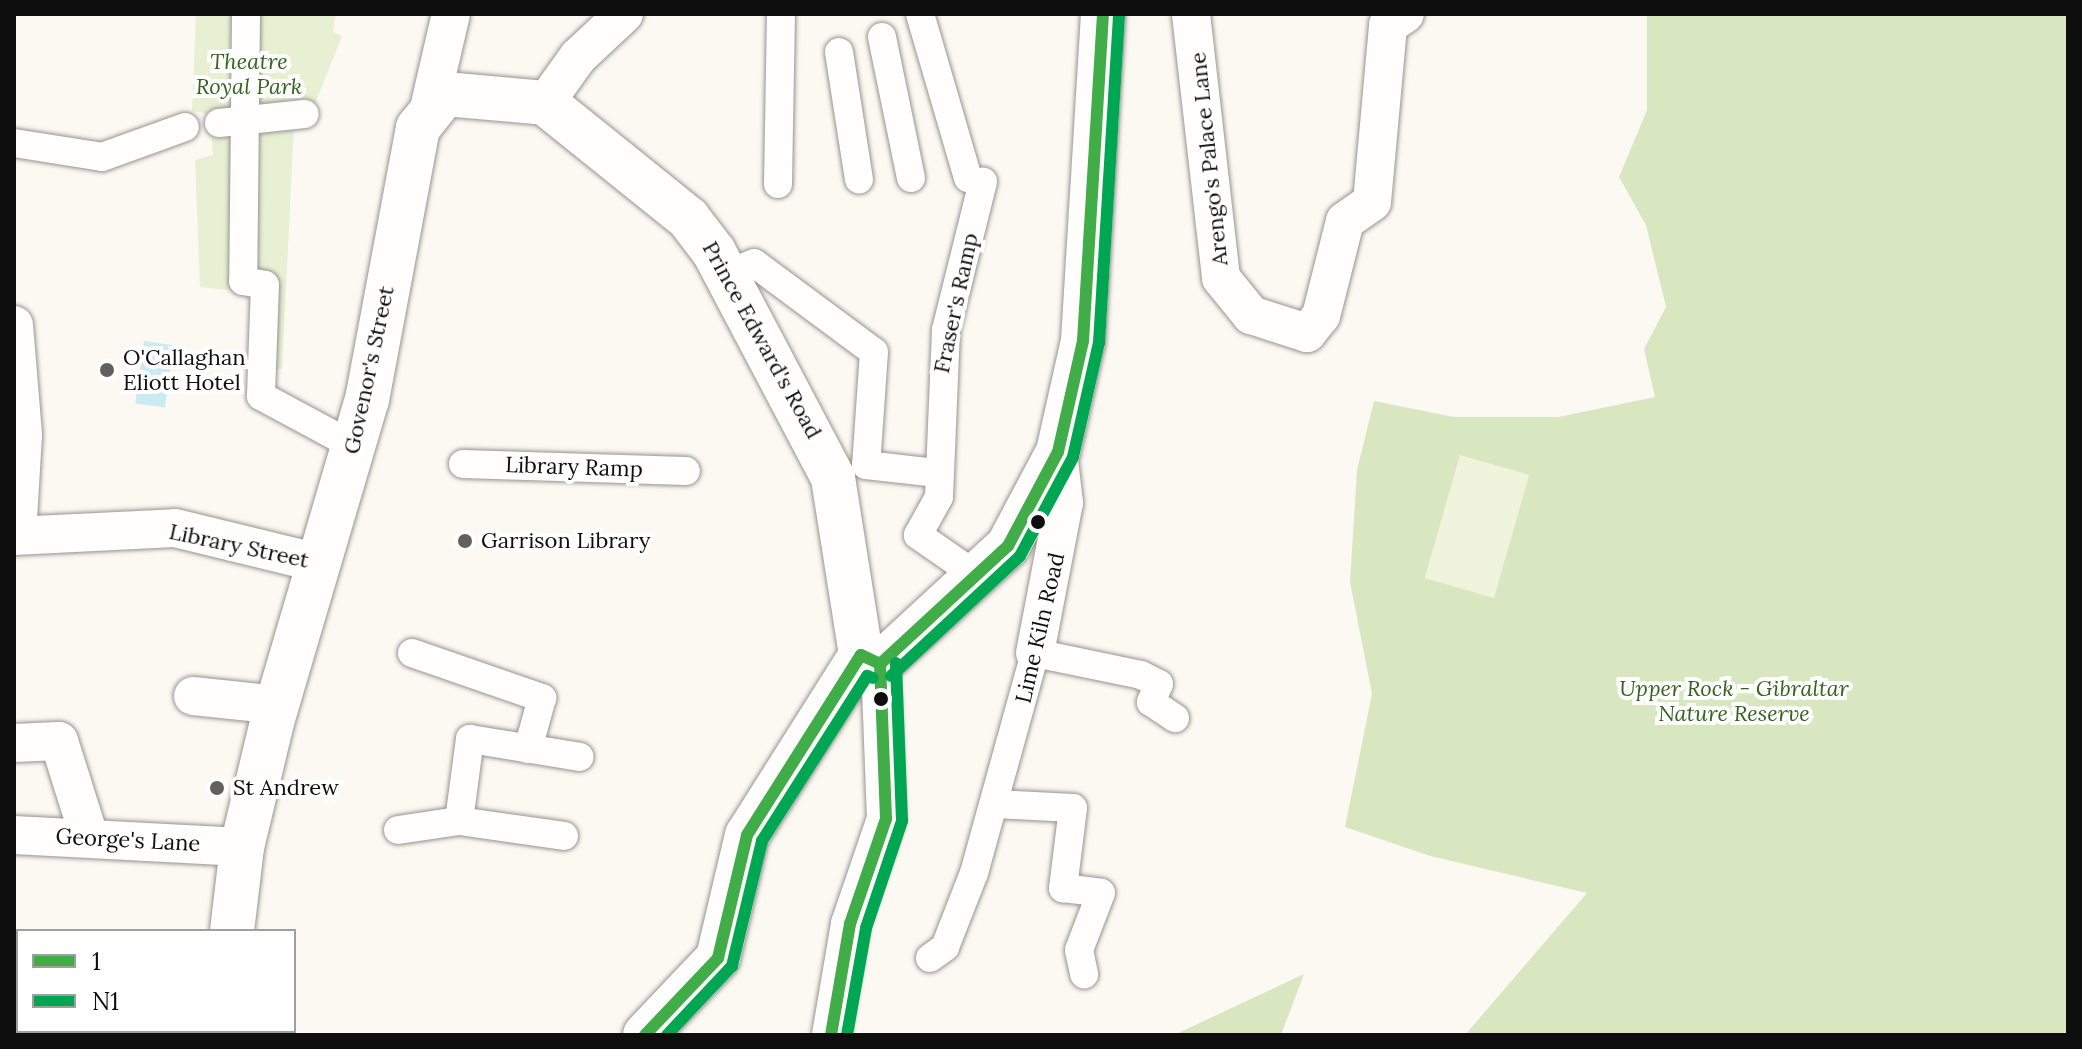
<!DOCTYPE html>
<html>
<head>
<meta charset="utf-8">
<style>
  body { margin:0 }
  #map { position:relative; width:2082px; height:1049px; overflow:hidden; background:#fcf9f2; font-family:Lora,serif }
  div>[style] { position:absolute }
  .green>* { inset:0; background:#e8f0d3 }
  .forest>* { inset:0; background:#d9e7c0 }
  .pitch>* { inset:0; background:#f0f4dc; transform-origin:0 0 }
  .water>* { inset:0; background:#caeaf4; transform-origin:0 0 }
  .roads { filter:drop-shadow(0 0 2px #959491) drop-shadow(0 0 2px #959491) }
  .pedestrian>* { height:28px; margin:-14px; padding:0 14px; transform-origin:14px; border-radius:14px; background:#fffefd }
  .minor>* { height:38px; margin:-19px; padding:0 19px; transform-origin:19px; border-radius:19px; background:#fffefd }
  .tertiary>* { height:44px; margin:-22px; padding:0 22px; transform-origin:22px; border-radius:22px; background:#fffefd }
  .bus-1>* { height:12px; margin:-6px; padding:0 6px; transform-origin:6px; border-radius:6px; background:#41ad48 }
  .bus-2>* { height:12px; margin:-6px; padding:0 6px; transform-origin:6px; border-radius:6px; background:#00a651 }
  .dots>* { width:22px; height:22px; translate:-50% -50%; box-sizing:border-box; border:4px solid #fff; border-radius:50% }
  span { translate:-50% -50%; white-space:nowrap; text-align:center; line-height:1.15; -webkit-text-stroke:8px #fff; paint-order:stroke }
  .park-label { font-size:22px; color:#35641f; font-style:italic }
  .street-label { font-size:22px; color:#0e0e0e }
  .poi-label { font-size:22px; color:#0e0e0e }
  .left { translate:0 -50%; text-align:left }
  .frame { position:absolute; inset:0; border:16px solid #0e0e0e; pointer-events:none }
  .legend { position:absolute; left:16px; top:929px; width:280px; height:104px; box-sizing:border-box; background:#fff; border:2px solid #9f9f9f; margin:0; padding:10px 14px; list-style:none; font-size:24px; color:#0e0e0e }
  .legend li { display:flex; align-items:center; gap:16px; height:40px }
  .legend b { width:40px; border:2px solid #9f9f9f }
</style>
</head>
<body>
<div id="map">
  <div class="green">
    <div style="clip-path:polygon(196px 14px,336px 14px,333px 32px,342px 36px,315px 104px,295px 106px,282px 369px,248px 367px,253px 293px,200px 287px,195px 160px,213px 155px,210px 114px,192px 111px)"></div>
  </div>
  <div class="forest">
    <div style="clip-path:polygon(1647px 14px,2068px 14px,2068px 1035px,1465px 1035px,1587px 893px,1430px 856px,1345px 827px,1372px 694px,1350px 582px,1357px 470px,1374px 401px,1454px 417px,1558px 417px,1655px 397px,1644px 349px,1666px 307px,1646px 225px,1619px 177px,1647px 110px)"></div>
    <div style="clip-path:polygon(1304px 974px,1281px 1035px,1174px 1035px)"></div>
  </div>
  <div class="pitch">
    <div style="left:1460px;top:455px;width:72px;height:128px;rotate:16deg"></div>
  </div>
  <div class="water">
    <div style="left:144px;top:341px;width:30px;height:63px;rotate:8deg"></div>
  </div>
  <div class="roads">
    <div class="pedestrian">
      <div style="left:246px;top:14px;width:267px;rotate:90.6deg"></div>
      <div style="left:243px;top:281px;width:22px;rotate:10deg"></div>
      <div style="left:265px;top:285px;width:111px;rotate:92.1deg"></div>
      <div style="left:261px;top:396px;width:106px;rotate:28.3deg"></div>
      <div style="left:920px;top:14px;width:171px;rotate:73.7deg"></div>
      <div style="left:882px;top:37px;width:144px;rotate:78.4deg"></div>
      <div style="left:839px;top:52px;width:129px;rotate:81.1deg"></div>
      <div style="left:219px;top:123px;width:86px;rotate:-6deg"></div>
      <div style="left:14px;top:143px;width:89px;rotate:9deg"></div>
      <div style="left:102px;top:157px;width:88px;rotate:-19.9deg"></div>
      <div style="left:778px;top:184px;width:170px;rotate:-89deg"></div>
      <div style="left:726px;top:274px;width:30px;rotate:-21deg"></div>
      <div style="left:754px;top:263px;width:149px;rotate:36.6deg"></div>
      <div style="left:874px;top:352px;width:113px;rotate:94deg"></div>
      <div style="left:463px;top:464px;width:223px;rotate:1.8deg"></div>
      <div style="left:866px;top:465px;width:70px;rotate:6.5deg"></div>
      <div style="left:977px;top:576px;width:72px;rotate:-145.2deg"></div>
      <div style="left:918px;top:535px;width:43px;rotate:-61.1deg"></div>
      <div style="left:939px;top:497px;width:167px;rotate:-87.6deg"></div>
      <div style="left:946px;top:330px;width:153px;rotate:-76deg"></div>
      <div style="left:412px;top:653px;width:138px;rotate:19.1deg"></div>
      <div style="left:542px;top:698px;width:53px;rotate:105.4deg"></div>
      <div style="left:995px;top:804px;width:78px;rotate:2.9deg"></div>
      <div style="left:1073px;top:808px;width:81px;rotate:97.1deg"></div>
      <div style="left:1063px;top:888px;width:38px;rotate:7deg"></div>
      <div style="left:1101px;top:893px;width:61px;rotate:111.1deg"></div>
      <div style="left:1079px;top:950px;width:25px;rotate:78deg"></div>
      <div style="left:459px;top:821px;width:83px;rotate:-82.4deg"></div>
      <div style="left:470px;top:739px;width:111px;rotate:9.3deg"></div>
      <div style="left:398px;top:830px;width:62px;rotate:-8.4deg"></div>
      <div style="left:459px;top:821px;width:106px;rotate:8.1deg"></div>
      <div style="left:930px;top:958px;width:19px;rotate:-36deg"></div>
      <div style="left:945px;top:947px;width:79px;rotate:-68.6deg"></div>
      <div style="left:974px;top:873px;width:228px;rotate:-74.5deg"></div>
      <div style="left:1035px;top:653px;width:108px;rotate:11.7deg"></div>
      <div style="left:1141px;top:675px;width:20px;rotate:27deg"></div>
      <div style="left:1159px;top:684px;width:20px;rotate:114deg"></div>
      <div style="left:1151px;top:702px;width:29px;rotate:34deg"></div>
    </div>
    <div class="minor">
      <div style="left:1191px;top:14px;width:266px;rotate:83.5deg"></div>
      <div style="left:1221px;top:278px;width:48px;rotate:51deg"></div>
      <div style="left:1251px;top:315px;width:59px;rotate:17.8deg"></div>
      <div style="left:1307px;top:333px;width:22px;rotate:-51deg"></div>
      <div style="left:1321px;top:316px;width:98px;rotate:-75.8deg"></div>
      <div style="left:1345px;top:221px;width:33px;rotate:-35deg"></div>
      <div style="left:1372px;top:202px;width:178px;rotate:-84.8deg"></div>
      <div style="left:1388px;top:25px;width:20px;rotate:-33deg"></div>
      <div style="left:545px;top:103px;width:57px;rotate:-54.3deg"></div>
      <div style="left:578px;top:57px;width:63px;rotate:-43.1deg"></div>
      <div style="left:430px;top:104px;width:92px;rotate:-76.9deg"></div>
      <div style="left:14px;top:325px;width:110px;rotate:85.3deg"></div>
      <div style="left:23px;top:435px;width:100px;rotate:93.4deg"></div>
      <div style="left:14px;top:536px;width:161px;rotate:-2.8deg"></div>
      <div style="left:175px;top:528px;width:148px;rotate:13.7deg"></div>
      <div style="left:1035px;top:653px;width:153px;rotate:-79.1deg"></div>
      <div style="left:1064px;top:503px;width:51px;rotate:-96.7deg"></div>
      <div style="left:193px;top:696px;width:85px;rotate:6deg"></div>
      <div style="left:14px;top:743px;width:45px;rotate:-2.5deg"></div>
      <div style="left:59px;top:741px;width:100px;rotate:72.5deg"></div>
      <div style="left:14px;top:835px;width:228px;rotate:3deg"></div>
      <div style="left:831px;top:1035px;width:113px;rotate:-80.3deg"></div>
      <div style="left:850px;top:924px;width:111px;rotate:-71.1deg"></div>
      <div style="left:886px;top:819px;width:155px;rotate:-92.2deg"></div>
    </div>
    <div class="tertiary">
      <div style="left:861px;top:655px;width:21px;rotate:25deg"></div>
      <div style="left:880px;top:664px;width:174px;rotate:-42.7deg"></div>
      <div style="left:1008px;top:546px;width:106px;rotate:-62deg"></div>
      <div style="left:1058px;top:452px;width:114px;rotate:-77.3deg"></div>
      <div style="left:1083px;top:341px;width:328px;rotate:-86.5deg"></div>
      <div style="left:232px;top:931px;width:85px;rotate:-83.2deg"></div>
      <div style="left:242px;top:847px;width:129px;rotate:-76.5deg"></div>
      <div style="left:272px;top:722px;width:336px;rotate:-73.6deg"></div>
      <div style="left:367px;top:400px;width:277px;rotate:-79.4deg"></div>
      <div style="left:418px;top:128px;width:43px;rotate:-51.5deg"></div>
      <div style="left:445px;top:94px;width:100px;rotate:5.1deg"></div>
      <div style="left:545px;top:103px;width:184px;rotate:38.8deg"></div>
      <div style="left:688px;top:218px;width:43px;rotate:52.6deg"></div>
      <div style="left:714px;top:252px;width:255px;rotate:62.2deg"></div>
      <div style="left:833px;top:478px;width:179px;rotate:81deg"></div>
      <div style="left:861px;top:655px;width:213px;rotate:122.3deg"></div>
      <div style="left:747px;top:835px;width:126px;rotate:103.3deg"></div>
      <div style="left:718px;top:958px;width:106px;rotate:133.5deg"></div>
      <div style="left:221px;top:1035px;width:4px;rotate:-76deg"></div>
    </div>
  </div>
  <div class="bus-1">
    <div style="left:880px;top:664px;width:174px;rotate:-42.7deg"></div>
    <div style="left:1008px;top:546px;width:106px;rotate:-62deg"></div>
    <div style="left:1058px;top:452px;width:114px;rotate:-77.3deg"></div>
    <div style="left:1083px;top:341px;width:328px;rotate:-86.5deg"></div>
    <div style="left:645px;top:1035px;width:106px;rotate:-46.5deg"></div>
    <div style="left:718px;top:958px;width:126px;rotate:-76.7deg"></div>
    <div style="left:747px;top:835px;width:213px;rotate:-57.7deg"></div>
    <div style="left:861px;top:655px;width:21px;rotate:25deg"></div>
    <div style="left:831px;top:1035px;width:113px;rotate:-80.3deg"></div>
    <div style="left:850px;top:924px;width:111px;rotate:-71.1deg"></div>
    <div style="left:886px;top:819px;width:155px;rotate:-92.2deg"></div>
  </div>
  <div class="bus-2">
    <div style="left:891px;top:676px;width:176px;rotate:-42.9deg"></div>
    <div style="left:1020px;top:556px;width:112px;rotate:-61.8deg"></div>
    <div style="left:1073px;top:457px;width:117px;rotate:-77.2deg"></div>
    <div style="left:1099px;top:343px;width:329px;rotate:-86.5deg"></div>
    <div style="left:667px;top:1035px;width:95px;rotate:-46.7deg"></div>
    <div style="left:732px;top:966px;width:129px;rotate:-76.5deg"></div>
    <div style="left:762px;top:841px;width:196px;rotate:-57.5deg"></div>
    <div style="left:867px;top:676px;width:6px;rotate:18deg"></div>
    <div style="left:847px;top:1035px;width:109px;rotate:-79.9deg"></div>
    <div style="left:866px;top:928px;width:113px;rotate:-71.4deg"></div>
    <div style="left:902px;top:821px;width:158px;rotate:-92.2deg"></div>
  </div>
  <div class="dots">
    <div style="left:107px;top:370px;background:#61605e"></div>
    <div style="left:1038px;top:522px;background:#0e0e0e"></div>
    <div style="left:465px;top:541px;background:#61605e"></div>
    <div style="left:881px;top:699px;background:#0e0e0e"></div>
    <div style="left:217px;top:788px;background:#61605e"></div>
  </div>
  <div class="park-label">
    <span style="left:249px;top:74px">Theatre<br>Royal Park</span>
    <span style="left:1734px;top:701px">Upper Rock - Gibraltar<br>Nature Reserve</span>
  </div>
  <div class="street-label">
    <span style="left:1209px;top:159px;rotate:-96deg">Arengo's Palace Lane</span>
    <span style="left:956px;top:303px;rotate:-78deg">Fraser's Ramp</span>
    <span style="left:762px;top:340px;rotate:61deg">Prince Edward's Road</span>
    <span style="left:369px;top:370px;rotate:-78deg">Govenor's Street</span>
    <span style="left:574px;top:467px;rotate:2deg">Library Ramp</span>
    <span style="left:239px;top:546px;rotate:12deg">Library Street</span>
    <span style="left:1040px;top:628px;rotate:-77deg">Lime Kiln Road</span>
    <span style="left:128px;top:840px;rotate:3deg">George's Lane</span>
  </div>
  <div class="poi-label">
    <span class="left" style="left:123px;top:370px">O'Callaghan<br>Eliott Hotel</span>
    <span class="left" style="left:481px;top:541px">Garrison Library</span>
    <span class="left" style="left:233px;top:788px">St Andrew</span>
  </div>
  <div class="frame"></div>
  <ul class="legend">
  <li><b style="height:10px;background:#41ad48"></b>1</li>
  <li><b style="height:10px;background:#00a651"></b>N1</li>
  </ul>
</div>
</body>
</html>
